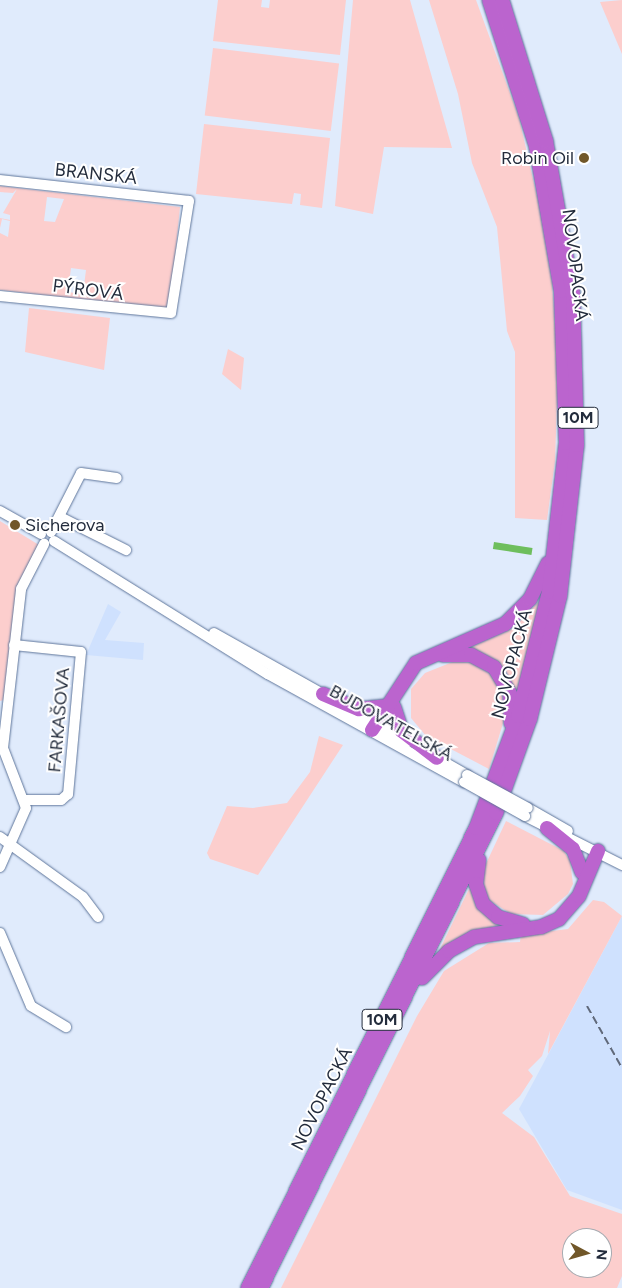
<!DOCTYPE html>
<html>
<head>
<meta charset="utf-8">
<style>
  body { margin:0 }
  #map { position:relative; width:622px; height:1288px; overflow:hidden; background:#e0ebfc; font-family:Figtree,sans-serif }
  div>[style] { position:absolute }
  .built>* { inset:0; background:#cfe1fe }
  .green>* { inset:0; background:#fccecd; transform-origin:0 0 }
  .water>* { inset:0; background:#6ebe5d; transform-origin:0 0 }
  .roads { filter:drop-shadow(0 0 1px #5f769b) drop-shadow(0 0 1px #5f769b) }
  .minor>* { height:10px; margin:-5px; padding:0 5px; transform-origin:5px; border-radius:5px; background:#fff }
  .highway>* { height:14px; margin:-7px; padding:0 7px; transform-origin:7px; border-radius:7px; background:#bb64ce }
  .rail>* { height:2px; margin-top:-1px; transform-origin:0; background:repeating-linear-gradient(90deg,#60697a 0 8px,transparent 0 12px) }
  .bridges { filter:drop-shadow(0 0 1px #5f769b) drop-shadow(0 0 1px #5f769b) }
  .minor-bridge>* { height:10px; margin:-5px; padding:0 5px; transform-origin:5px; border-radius:5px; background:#fff }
  .dots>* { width:14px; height:14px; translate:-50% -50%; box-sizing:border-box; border:2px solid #fff; border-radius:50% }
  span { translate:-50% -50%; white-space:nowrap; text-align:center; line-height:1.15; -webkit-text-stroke:4px #fff; paint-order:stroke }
  .shield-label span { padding:1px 4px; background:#fff; border:1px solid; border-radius:4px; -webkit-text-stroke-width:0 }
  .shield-label { font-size:16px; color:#232c3c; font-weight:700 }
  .poi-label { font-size:18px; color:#232c3c }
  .right { translate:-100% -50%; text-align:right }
  .left { translate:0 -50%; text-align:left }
  .street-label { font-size:18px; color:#232c3c }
  .north { position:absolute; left:562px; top:1228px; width:50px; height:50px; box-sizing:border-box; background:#fff; border:1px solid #a7abb1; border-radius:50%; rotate:96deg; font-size:14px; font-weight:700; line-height:20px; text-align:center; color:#232c3c }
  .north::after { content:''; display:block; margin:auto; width:18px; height:22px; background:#715729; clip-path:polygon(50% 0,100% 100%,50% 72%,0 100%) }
</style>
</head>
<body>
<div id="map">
  <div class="built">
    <div style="clip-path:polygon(108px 604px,121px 612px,105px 640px,144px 643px,143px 660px,86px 655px)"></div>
    <div style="clip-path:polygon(622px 916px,622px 1210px,567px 1190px,519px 1109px)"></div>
  </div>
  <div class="green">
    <div style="clip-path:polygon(218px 0,262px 0,261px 7px,269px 8px,270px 0,346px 0,340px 55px,213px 41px)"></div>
    <div style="clip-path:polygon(353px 0,410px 0,452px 148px,384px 147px,373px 214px,335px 206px)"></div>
    <div style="clip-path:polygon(429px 0,476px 0,519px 118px,538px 201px,552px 283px,558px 372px,555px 461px,547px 520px,515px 518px,515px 352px,507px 331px,497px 227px,472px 163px,458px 94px)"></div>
    <div style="clip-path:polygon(622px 0,622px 54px,600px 2px)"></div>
    <div style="left:213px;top:48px;width:127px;height:68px;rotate:7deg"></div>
    <div style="clip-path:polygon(204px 124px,330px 138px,322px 208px,300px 205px,301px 194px,294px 193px,292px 204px,196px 194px)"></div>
    <div style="clip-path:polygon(evenodd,0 186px,180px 207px,170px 310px,0 290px,0 233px,8px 237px,10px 221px,2px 219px,0 228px,0 218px,10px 220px,10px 215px,3px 213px,17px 189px,13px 193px,0 192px,0 186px,47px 197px,64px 199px,55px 222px,44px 221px,47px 197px,0 186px,71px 268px,86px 270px,83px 294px,68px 292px,71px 268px)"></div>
    <div style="clip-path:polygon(29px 308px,110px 318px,104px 370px,25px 352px)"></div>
    <div style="clip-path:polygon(228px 349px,244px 358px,241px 390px,222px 374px)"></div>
    <div style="clip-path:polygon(0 521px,39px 545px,18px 587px,4px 700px,0 701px)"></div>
    <div style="clip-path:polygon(539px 601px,530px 645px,517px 694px,505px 669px,469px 648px,514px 628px)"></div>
    <div style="clip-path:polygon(455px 661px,472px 663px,495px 677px,502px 687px,504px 720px,489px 769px,426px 736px,411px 718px,411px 689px,425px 673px)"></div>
    <div style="clip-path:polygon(319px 736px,343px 745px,258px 875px,210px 859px,207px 853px,227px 806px,253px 808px,287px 803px,310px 772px)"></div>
    <div style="clip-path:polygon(506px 821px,564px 851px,570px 861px,573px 884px,568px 894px,543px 915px,511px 914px,489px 900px,484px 888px,484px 868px)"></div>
    <div style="clip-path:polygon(470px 887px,476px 907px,500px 925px,475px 931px,438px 953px)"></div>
    <div style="clip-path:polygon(evenodd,593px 900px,604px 902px,622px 916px,548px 1054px,550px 1031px,542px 1056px,528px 1070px,533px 1076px,520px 1096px,502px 1113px,534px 1137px,570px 1196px,622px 1214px,622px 1276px,617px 1288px,281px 1288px,417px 1016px,444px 971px,489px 943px,520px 942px,521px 935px,568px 929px,593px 900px,572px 1238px,602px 1238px,602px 1268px,572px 1268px,572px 1238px)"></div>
  </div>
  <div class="water">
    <div style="left:494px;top:542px;width:39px;height:7px;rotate:9deg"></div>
  </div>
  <div class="roads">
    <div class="minor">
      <div style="left:0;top:180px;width:190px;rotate:6.3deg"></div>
      <div style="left:189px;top:201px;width:113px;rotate:99.1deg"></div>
      <div style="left:171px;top:313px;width:172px;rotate:-174.3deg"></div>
      <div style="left:0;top:511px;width:47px;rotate:29.3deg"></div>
      <div style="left:60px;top:517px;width:74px;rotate:26.6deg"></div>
      <div style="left:51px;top:532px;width:66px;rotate:-63deg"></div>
      <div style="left:81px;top:473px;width:36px;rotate:8deg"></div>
      <div style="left:54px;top:541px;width:252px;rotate:31.9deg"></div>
      <div style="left:268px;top:674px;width:224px;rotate:28.9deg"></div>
      <div style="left:214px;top:633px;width:131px;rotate:29.3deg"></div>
      <div style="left:14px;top:645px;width:67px;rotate:6deg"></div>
      <div style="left:81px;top:652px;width:143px;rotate:95.2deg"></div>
      <div style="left:68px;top:794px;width:9px;rotate:139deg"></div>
      <div style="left:61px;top:800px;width:36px;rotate:180deg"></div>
      <div style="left:349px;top:709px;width:68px;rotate:28.8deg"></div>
      <div style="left:432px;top:755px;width:40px;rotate:29.7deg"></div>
      <div style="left:528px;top:808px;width:46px;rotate:29.9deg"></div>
      <div style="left:525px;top:816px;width:109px;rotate:26.8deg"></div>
      <div style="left:0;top:837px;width:102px;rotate:35.9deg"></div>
      <div style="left:83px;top:897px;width:25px;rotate:53deg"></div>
      <div style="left:0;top:867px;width:64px;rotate:-66.2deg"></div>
      <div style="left:26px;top:808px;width:64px;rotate:-111deg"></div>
      <div style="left:3px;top:748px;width:160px;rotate:-83.5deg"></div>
      <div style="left:21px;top:589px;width:51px;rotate:-62.9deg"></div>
      <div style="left:0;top:933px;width:79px;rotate:67deg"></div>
      <div style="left:31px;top:1006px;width:41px;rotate:31deg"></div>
    </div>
    <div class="highway">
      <div style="left:443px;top:655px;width:28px"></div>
      <div style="left:471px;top:655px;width:26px;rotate:28deg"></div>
      <div style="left:494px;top:667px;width:31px;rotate:59deg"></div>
      <div style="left:510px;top:694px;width:29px;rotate:88deg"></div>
      <div style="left:323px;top:694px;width:39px;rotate:23deg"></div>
      <div style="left:359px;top:709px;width:27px;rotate:-6deg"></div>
      <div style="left:394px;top:707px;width:25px;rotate:72deg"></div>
      <div style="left:402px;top:731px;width:44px;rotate:37.6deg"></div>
      <div style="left:372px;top:730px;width:80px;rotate:-56.7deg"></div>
      <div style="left:416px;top:663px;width:97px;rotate:-23.7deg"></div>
      <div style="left:505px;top:624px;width:35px;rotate:-45deg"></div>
      <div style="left:530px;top:599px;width:40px;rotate:-63.4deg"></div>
      <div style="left:547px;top:828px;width:33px;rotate:39deg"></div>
      <div style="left:573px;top:849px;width:25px;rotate:69deg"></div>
      <div style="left:479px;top:860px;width:24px;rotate:97deg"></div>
      <div style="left:476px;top:884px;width:21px;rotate:71deg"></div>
      <div style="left:483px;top:904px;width:20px;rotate:41deg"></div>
      <div style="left:498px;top:917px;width:26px;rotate:16deg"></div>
      <div style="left:422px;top:978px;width:38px;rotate:-45deg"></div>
      <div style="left:449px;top:951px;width:29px;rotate:-29deg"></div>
      <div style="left:474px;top:937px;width:68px;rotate:-8.5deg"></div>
      <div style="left:541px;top:927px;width:20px;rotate:-24deg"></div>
      <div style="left:559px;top:919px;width:30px;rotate:-49deg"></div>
      <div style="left:579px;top:896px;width:49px;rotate:-67.1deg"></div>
      <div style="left:248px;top:1288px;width:513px;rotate:-63.63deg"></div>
      <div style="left:476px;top:828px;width:120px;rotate:-69.4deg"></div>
      <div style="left:518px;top:716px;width:128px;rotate:-76deg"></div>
      <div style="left:549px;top:592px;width:150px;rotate:-83.5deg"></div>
      <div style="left:566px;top:443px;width:152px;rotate:-91.9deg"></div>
      <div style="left:561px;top:291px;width:147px;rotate:-99.8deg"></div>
      <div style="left:536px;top:146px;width:153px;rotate:-107.8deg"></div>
      <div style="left:261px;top:1288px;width:530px;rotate:-63.68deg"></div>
      <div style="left:496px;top:813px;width:100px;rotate:-70.1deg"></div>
      <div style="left:530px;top:719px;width:127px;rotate:-76.3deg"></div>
      <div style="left:560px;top:596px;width:152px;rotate:-83.6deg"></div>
      <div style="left:577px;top:445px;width:151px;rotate:-91.5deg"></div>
      <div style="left:573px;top:294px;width:155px;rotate:-100deg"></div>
      <div style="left:546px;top:141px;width:148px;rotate:-107.3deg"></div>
    </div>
  </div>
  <div class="rail">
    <div style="left:587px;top:1006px;width:71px;rotate:60.6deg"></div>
  </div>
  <div class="bridges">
    <div class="minor-bridge">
      <div style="left:467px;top:775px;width:69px;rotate:28.4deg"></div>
      <div style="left:464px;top:782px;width:70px;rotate:29.1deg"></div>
    </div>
  </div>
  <div class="dots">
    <div style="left:584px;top:158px;background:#715729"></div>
    <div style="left:15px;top:525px;background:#715729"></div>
  </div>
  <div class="shield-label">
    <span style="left:578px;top:418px">10M</span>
    <span style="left:382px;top:1020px">10M</span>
  </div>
  <div class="poi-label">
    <span class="right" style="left:574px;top:158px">Robin Oil</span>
    <span class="left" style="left:25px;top:525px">Sicherova</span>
  </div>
  <div class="street-label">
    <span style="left:96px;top:174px;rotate:6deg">BRANSKÁ</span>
    <span style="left:575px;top:265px;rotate:83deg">NOVOPACKÁ</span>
    <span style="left:88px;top:290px;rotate:7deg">PÝROVÁ</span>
    <span style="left:512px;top:664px;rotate:-75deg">NOVOPACKÁ</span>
    <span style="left:59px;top:720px;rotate:-85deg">FARKAŠOVA</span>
    <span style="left:391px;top:723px;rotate:29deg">BUDOVATELSKÁ</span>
    <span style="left:322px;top:1099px;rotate:-63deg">NOVOPACKÁ</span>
  </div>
  <div class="north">N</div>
</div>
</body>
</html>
